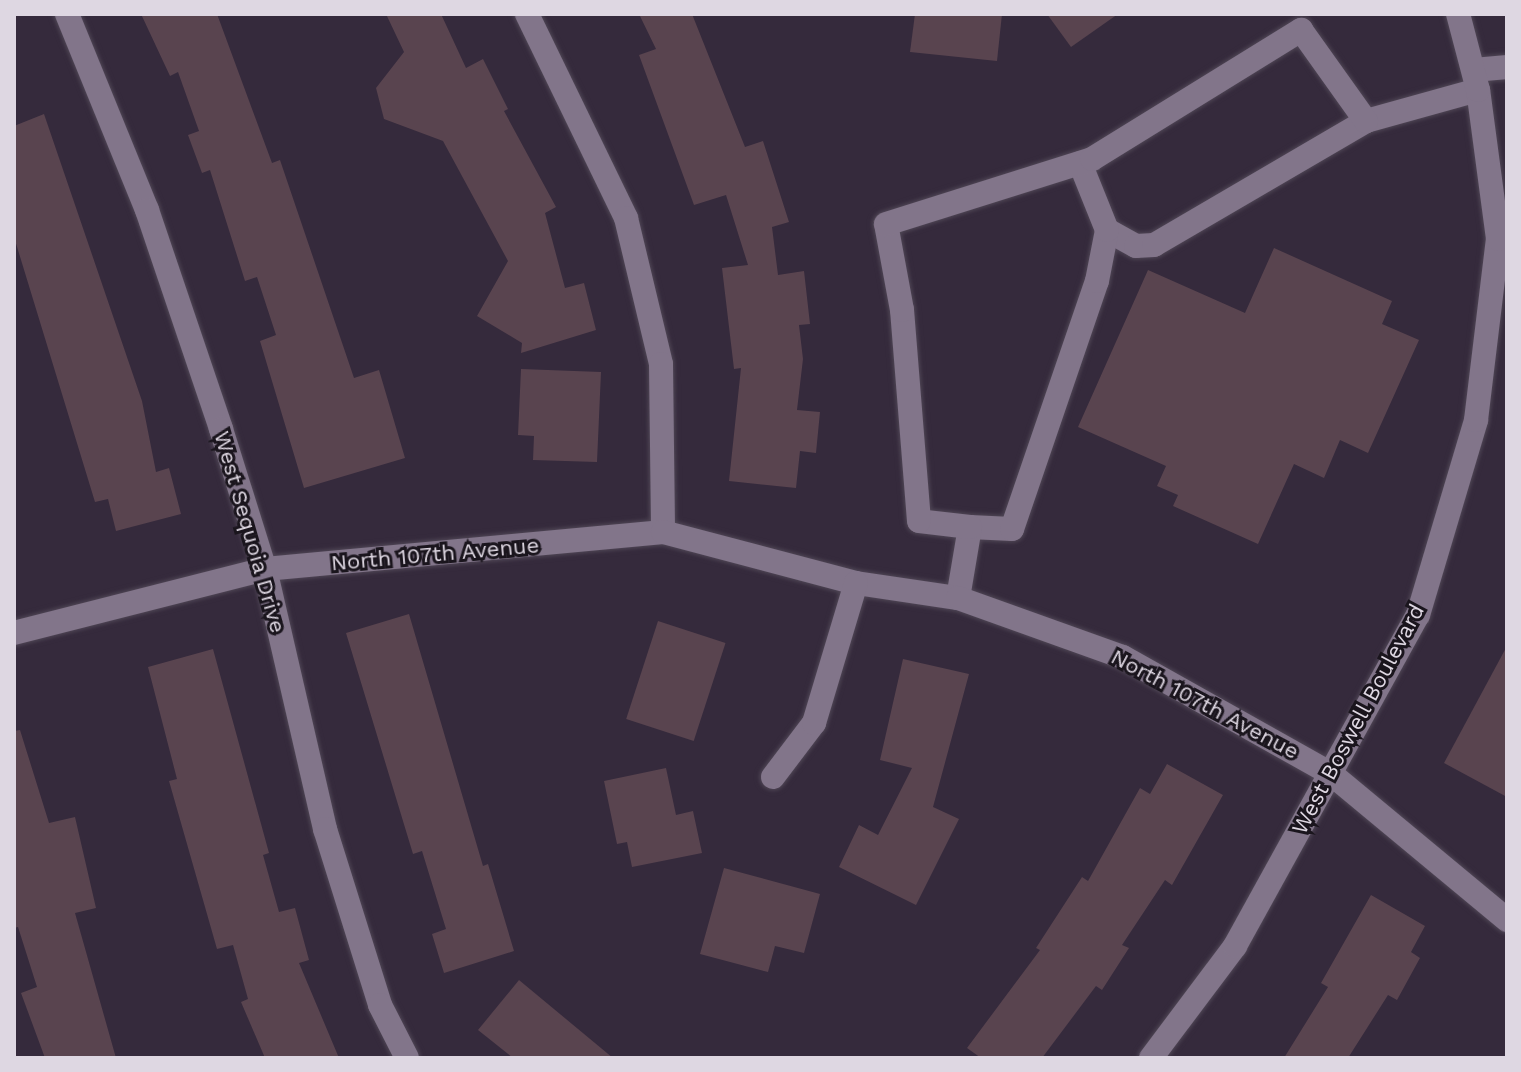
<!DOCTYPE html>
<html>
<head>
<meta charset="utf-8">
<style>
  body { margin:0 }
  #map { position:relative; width:1521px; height:1072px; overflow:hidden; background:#352a3c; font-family:"Work Sans",sans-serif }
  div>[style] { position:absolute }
  .building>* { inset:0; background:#59444f; transform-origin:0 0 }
  .roads { filter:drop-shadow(0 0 2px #4f4655) drop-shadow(0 0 2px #4f4655) }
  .minor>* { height:24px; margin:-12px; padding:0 12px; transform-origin:12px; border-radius:12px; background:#82758a }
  span { translate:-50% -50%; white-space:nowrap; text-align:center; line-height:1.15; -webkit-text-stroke:6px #1a151d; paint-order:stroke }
  .street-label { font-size:22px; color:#ded7e2 }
  .frame { position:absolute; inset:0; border:16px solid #ded7e2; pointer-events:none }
</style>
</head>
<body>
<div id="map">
  <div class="building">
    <div style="clip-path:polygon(141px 14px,217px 14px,272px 163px,280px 160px,354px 378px,379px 370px,405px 458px,304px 488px,260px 341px,276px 335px,257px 277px,245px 281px,210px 170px,202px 173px,188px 135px,199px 131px,178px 72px,170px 76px)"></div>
    <div style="clip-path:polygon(386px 14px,441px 14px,466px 68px,483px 59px,508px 109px,504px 111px,556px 207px,545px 213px,565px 288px,584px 283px,596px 330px,521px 353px,522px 343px,477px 316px,508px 261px,443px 141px,384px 119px,376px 88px,404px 52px)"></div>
    <div style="clip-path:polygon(639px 14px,692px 14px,745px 147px,763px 141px,789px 222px,772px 227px,778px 275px,804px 271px,810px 324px,799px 325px,803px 359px,797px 410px,820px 412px,816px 453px,800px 451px,796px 488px,729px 481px,741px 368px,734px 369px,722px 268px,748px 265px,726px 195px,694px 205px,639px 55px,656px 49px)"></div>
    <div style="clip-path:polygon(915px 14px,1002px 14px,997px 61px,910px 52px)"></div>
    <div style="clip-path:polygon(1047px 14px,1118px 14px,1071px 47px)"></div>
    <div style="clip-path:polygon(44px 114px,142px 401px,156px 472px,169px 468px,181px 514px,116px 531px,108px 499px,95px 502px,14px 237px,14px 126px)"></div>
    <div style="clip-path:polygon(1274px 248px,1392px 301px,1382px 324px,1419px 340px,1368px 453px,1340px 440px,1324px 478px,1294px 464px,1258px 544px,1173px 506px,1178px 495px,1157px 486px,1166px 466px,1078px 427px,1148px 270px,1245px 313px)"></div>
    <div style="clip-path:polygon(521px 369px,601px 372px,597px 462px,533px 460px,534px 436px,518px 435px)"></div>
    <div style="clip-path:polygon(409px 614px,483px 866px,488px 864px,514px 951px,444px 973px,432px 934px,446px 929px,422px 851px,413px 854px,346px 633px)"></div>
    <div style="left:658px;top:621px;width:71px;height:103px;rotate:18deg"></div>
    <div style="clip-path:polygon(1507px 646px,1507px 797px,1444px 763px)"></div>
    <div style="clip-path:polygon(213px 649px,269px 853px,263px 855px,279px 912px,295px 908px,309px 960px,299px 963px,339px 1058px,265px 1058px,241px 1002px,248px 999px,233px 945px,217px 949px,169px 781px,177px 779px,148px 667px)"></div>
    <div style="clip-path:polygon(903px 659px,969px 674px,933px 807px,959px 819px,916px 905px,839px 867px,859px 825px,878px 835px,912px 768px,880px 760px)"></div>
    <div style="clip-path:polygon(20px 730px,49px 823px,75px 817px,96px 908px,75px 913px,116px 1058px,45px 1058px,21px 993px,37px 987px,18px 927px,14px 928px,14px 731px)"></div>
    <div style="clip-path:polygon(1167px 764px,1223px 795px,1172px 885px,1165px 880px,1122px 945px,1129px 948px,1102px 990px,1096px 986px,1042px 1058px,981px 1058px,967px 1048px,1040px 950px,1036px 948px,1082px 877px,1088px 881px,1140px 788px,1150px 794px)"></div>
    <div style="clip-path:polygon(666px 768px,676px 815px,693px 811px,702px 853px,632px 867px,627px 842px,617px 844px,604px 781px)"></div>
    <div style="clip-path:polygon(724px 868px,820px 894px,804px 953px,775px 946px,768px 972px,700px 954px)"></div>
    <div style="clip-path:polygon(1371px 895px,1425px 926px,1411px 952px,1420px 958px,1397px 1000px,1388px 995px,1348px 1058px,1284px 1058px,1328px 987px,1321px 983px)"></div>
    <div style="clip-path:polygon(519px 980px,613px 1058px,513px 1058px,478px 1030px)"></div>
  </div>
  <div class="roads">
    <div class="minor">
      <div style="left:67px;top:14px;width:212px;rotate:67.8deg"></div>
      <div style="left:147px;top:210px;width:231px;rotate:71.3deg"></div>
      <div style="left:221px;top:429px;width:147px;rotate:72.6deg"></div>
      <div style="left:265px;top:569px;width:267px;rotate:77deg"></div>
      <div style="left:325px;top:829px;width:184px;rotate:72.6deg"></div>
      <div style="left:380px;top:1005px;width:59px;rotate:63deg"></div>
      <div style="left:527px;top:14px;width:227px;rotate:64.1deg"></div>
      <div style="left:626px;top:218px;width:150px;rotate:76.5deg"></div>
      <div style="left:661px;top:364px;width:168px;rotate:89.3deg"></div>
      <div style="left:1474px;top:70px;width:33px;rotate:-5deg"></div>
      <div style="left:1107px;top:230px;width:33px;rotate:29deg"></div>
      <div style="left:1136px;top:246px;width:18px;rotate:-3deg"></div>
      <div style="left:1154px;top:245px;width:246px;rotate:-30.3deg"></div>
      <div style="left:1366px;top:121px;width:116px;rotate:-15.5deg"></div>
      <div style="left:970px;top:527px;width:42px;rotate:2.7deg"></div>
      <div style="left:1012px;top:529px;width:262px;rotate:-71.1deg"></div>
      <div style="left:1097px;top:281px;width:52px;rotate:-78.9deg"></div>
      <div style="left:1107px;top:230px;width:72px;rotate:-111.9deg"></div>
      <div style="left:958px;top:598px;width:72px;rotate:-80.4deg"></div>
      <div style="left:970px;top:527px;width:51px;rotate:-173.3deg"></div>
      <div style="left:919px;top:521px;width:212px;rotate:-94.6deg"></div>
      <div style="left:902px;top:310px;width:87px;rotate:-100.5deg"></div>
      <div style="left:886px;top:224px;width:216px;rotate:-17.5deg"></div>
      <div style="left:1092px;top:159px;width:246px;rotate:-31.7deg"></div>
      <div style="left:1301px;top:30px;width:112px;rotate:54.5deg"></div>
      <div style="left:14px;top:633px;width:259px;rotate:-14.3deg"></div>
      <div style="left:265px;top:569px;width:400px;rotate:-5.3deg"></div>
      <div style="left:663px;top:532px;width:200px;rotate:14.8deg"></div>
      <div style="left:856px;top:583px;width:103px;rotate:8.4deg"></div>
      <div style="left:958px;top:598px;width:175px;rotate:19.7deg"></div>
      <div style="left:1123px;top:657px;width:237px;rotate:29.3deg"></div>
      <div style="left:1330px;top:773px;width:230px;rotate:39.7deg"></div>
      <div style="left:773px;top:777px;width:68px;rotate:-52.8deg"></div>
      <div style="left:814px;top:723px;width:146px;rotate:-73.3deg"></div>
      <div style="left:1151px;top:1058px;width:140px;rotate:-53.1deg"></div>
      <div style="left:1235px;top:946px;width:378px;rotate:-61.1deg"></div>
      <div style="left:1418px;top:615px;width:203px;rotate:-73.4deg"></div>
      <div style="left:1476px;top:420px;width:182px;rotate:-83.1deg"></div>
      <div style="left:1498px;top:239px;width:150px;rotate:-97.6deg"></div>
      <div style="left:1478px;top:90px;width:79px;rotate:-104.7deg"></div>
    </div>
  </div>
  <div class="street-label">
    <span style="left:250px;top:532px;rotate:74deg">West Sequoia Drive</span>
    <span style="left:435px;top:554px;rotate:-5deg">North 107th Avenue</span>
    <span style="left:1205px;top:704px;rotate:28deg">North 107th Avenue</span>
    <span style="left:1358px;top:719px;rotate:-62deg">West Boswell Boulevard</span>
  </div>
  <div class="frame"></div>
</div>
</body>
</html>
